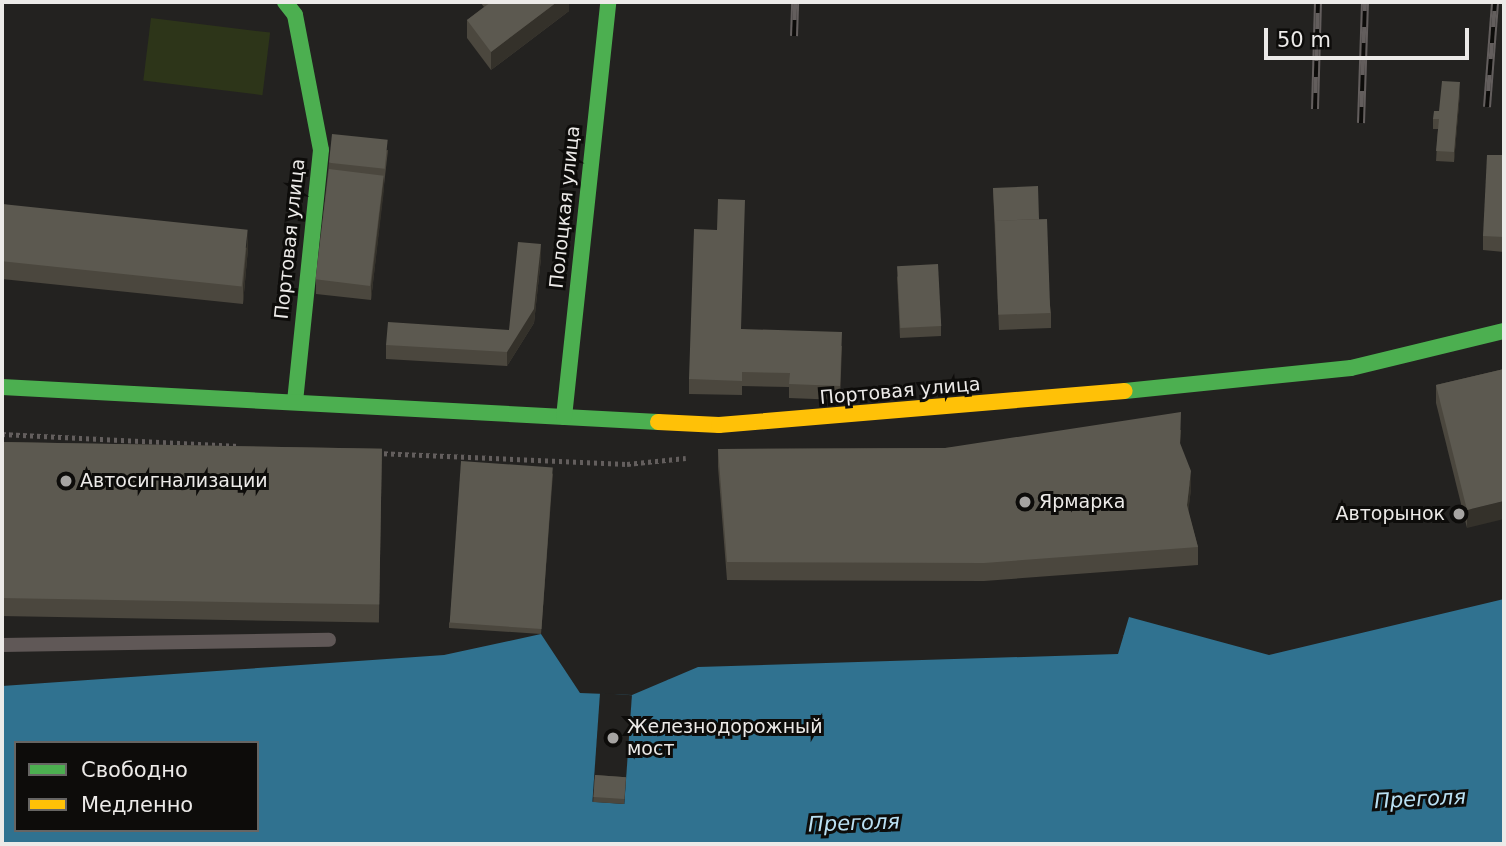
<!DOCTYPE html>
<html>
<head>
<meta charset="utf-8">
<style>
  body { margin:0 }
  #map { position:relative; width:1506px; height:846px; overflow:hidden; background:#232220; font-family:"DejaVu Sans",sans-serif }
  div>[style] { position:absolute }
  .green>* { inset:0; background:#2d3519; transform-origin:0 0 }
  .water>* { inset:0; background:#307290 }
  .pier>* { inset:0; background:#232220; transform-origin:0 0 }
  .path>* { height:4.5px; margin-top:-2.25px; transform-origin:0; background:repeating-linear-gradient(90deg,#635e5d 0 3.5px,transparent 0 7px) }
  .lane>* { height:14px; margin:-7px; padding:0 7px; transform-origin:7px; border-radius:7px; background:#605857 }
  .fast>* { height:16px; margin:-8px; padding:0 8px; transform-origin:8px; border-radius:8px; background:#4caf50 }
  .slow>* { height:16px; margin:-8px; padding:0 8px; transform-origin:8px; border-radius:8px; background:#ffc107 }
  .rail>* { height:8px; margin-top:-4px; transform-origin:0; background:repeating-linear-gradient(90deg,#0d0c0a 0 16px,#635e5d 0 32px); box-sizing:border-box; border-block:2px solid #635e5d }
  .wall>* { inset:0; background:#4b473e; transform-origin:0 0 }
  .shaded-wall>* { inset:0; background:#34312a }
  .building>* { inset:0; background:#5c5950; transform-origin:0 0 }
  .dots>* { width:19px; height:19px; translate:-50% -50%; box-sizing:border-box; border:4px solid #0d0c0a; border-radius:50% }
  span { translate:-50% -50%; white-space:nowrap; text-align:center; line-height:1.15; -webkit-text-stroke:6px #0d0c0a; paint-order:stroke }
  .street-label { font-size:19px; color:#eceae8 }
  .poi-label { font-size:19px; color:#eceae8 }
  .left { translate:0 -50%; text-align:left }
  .right { translate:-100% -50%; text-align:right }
  .water-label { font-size:21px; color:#bae0f3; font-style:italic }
  .frame { position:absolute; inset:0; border:4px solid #eceae8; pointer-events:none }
  .legend { position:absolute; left:14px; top:741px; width:245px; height:91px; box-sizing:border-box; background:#0d0c0a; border:2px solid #666563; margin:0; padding:9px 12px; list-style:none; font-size:21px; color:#eceae8 }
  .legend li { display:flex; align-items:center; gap:14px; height:35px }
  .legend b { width:35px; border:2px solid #666563 }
  .scale { position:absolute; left:1264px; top:28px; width:205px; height:32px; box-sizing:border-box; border:4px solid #eceae8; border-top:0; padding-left:9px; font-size:21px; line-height:24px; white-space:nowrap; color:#eceae8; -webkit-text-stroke:5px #0d0c0a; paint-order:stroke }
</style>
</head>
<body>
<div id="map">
  <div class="green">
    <div style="left:151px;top:18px;width:120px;height:63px;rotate:7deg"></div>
  </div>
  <div class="water">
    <div style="clip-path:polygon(evenodd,1504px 599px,1504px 844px,2px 844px,2px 686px,444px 655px,541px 634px,580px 693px,632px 695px,698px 667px,1118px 654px,1129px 617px,1269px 655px,1504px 599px,16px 743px,257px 743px,257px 830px,16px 830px,16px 743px)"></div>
  </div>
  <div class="pier">
    <div style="left:600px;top:693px;width:32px;height:109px;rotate:4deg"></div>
  </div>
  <div class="path">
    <div style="left:2px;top:434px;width:237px;rotate:2.9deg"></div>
    <div style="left:377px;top:453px;width:250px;rotate:2.5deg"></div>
    <div style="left:627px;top:464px;width:59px;rotate:-5.8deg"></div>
  </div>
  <div class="lane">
    <div style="left:2px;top:645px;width:327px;rotate:-0.9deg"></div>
  </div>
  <div class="fast">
    <div style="left:285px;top:2px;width:16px;rotate:52deg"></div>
    <div style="left:295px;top:15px;width:137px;rotate:79.1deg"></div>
    <div style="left:321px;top:150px;width:252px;rotate:95.9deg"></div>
    <div style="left:2px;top:387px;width:657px;rotate:3.05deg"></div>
    <div style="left:1125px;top:391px;width:227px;rotate:-5.8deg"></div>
    <div style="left:1351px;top:368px;width:157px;rotate:-13.6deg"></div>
    <div style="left:564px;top:417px;width:417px;rotate:-83.9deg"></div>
  </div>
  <div class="slow">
    <div style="left:658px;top:422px;width:61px;rotate:2.8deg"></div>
    <div style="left:719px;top:425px;width:407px;rotate:-4.8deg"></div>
  </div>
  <div class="rail">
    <div style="left:794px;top:36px;width:34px;rotate:-88deg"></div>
    <div style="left:1487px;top:107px;width:105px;rotate:-85.6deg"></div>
    <div style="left:1315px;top:109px;width:107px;rotate:-88.4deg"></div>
    <div style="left:1361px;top:123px;width:121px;rotate:-88.1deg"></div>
  </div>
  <div class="wall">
    <div style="clip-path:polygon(480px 2px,569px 2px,569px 11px,491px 70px,467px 38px,467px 20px,484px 7px)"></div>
    <div style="clip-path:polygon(1460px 92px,1454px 162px,1436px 161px,1438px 129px,1433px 129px,1433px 119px,1439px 111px)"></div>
    <div style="clip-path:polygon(388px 150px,371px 300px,316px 294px,316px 279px,329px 163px)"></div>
    <div style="clip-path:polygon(1504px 155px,1504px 252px,1483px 250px,1483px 236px)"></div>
    <div style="clip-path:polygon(993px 188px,1039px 219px,1051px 313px,1051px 328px,999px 330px)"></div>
    <div style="clip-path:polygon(2px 204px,248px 248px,243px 304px,2px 279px)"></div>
    <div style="clip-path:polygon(541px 258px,534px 323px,507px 366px,386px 359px,386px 345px,509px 330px)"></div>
    <div style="clip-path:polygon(897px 276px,941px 326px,941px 336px,900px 338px)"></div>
    <div style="clip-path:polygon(741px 329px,842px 346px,840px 400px,789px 398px,789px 387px,742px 386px,742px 395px,689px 394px,689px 379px)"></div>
    <div style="clip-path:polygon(1504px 369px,1467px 528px,1436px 403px,1436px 385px)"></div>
    <div style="clip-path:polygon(1181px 430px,1180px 445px,1191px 489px,1188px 511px,1198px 547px,1198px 565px,984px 581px,727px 580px,718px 467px,718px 449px,945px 448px)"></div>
    <div style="left:2px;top:442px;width:380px;height:174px;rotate:1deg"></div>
    <div style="clip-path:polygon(553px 473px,541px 634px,449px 628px,449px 623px)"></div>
    <div style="left:595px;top:775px;width:31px;height:27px;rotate:4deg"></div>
  </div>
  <div class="shaded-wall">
    <div style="clip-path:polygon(557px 2px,569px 2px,569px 11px,491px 70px,491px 52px)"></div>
    <div style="clip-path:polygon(1460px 82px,1460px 92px,1454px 162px,1454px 152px)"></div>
    <div style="clip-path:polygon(384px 176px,384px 190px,371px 300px,371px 286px)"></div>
    <div style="clip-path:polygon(248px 230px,248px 248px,243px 304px,243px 286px)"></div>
    <div style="clip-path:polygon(541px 244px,541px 258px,534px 323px,507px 366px,507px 352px)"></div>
    <div style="clip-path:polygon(1191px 471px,1191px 489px,1187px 523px,1187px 505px)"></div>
    <div style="clip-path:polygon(1504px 501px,1504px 519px,1467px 528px,1467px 510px)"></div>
  </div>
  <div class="building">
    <div style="clip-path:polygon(491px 2px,557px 2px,491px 52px,467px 20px)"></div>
    <div style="clip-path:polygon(1442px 81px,1460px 82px,1454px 152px,1436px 151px,1439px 119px,1433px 119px,1434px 111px,1439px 111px)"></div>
    <div style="left:332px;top:134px;width:56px;height:29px;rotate:6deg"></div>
    <div style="clip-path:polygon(1487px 155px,1504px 155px,1504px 237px,1483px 236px)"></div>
    <div style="left:329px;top:169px;width:55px;height:111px;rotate:7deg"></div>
    <div style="clip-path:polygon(1038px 186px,1039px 219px,995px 221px,995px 225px,993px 188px)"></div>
    <div style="clip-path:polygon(718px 199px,745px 200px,741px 329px,842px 332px,840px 386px,789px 384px,790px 373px,742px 372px,742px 381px,689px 379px,694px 229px,717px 230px)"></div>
    <div style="left:2px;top:204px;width:247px;height:57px;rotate:6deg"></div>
    <div style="left:1047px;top:219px;width:94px;height:52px;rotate:88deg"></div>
    <div style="clip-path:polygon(518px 242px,541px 244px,534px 309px,507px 352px,386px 345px,388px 322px,509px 330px)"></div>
    <div style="left:938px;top:264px;width:62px;height:41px;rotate:87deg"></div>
    <div style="clip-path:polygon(1504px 369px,1504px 501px,1467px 510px,1436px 385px)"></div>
    <div style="clip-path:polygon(1181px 412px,1180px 443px,1191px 471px,1187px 505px,1198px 547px,984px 563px,727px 562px,718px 449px,945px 448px)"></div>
    <div style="left:2px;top:442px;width:380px;height:156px;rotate:1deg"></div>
    <div style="left:461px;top:461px;width:92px;height:162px;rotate:4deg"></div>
    <div style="left:595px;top:775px;width:31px;height:22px;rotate:4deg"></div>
  </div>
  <div class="dots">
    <div style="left:66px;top:481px;background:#a6a4a2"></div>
    <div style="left:1025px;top:502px;background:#a6a4a2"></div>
    <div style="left:1459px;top:514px;background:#a6a4a2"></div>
    <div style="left:613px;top:738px;background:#a6a4a2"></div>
  </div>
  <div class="street-label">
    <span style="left:565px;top:207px;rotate:-84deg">Полоцкая улица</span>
    <span style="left:290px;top:239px;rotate:-84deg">Портовая улица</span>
    <span style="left:900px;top:391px;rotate:-5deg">Портовая улица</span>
  </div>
  <div class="poi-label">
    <span class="left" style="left:80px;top:481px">Автосигнализации</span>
    <span class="left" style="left:1039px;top:502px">Ярмарка</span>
    <span class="right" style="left:1445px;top:514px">Авторынок</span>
    <span class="left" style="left:627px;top:738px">Железнодорожный<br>мост</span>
  </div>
  <div class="water-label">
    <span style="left:1420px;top:799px;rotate:-3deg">Преголя</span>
    <span style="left:854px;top:823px;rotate:-2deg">Преголя</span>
  </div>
  <div class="frame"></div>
  <ul class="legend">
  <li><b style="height:9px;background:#4caf50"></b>Свободно</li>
  <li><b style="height:9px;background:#ffc107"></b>Медленно</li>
  </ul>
  <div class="scale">50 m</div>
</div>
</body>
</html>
